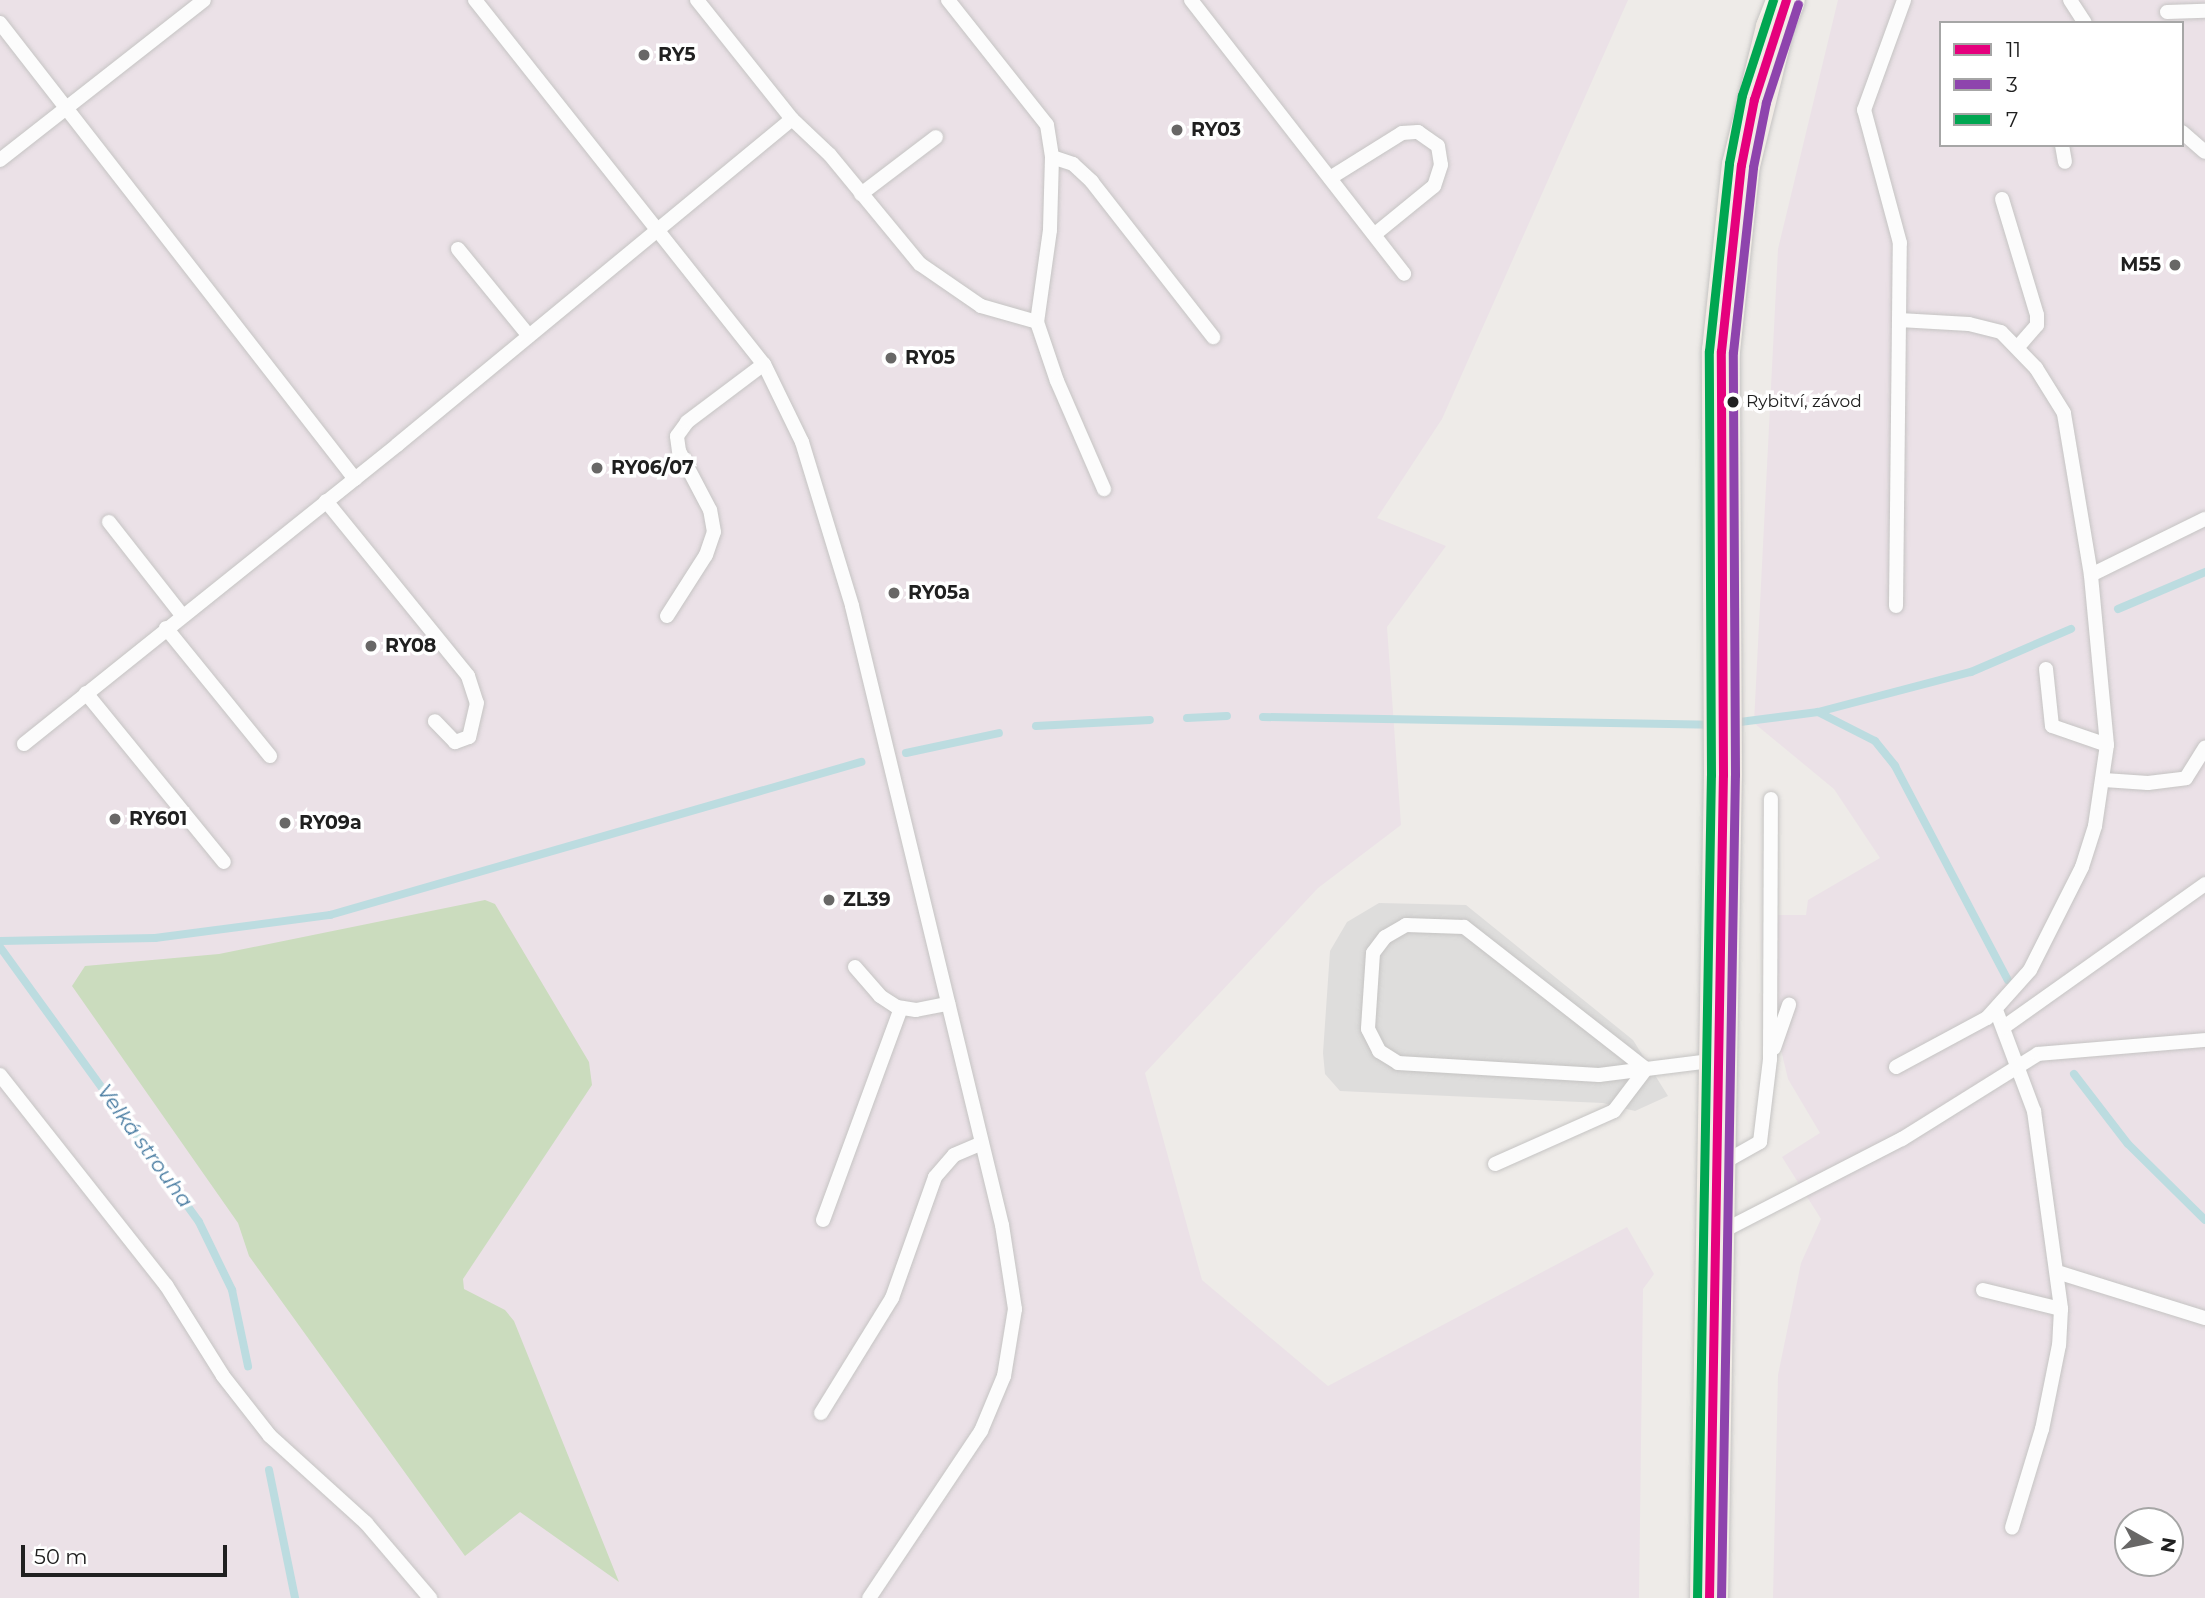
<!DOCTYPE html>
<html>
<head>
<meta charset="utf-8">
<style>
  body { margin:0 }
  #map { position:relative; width:2205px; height:1598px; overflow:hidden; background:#eeebe8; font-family:Montserrat,sans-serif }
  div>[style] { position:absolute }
  .industrial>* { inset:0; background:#ebe1e7 }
  .forest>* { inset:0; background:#cbdcbe }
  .parking>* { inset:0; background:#dedddc }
  .stream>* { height:8px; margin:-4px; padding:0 4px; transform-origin:4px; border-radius:4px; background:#bcdce0 }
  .roads { filter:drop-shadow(0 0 2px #c5c4c3) drop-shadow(0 0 2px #c5c4c3) }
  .service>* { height:14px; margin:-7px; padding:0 7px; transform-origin:7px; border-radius:7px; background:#fcfcfc }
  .secondary>* { height:38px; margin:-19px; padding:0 19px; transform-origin:19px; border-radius:19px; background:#f4f4eb }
  .primary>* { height:38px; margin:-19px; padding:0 19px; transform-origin:19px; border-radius:19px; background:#f1ebe5 }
  .bus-1>* { height:9px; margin:-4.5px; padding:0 4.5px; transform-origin:4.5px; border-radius:4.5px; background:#e5007d }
  .bus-2>* { height:9px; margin:-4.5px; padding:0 4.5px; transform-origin:4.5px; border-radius:4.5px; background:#8e44ad }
  .bus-3>* { height:9px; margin:-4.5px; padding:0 4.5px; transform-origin:4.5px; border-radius:4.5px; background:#00a651 }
  .dots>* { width:19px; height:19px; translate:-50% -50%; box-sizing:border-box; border:4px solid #fff; border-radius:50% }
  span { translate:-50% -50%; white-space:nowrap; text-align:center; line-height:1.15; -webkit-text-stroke:7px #fff; paint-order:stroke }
  .bus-label { font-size:17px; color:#202020 }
  .left { translate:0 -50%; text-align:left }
  .poi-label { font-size:19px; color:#202020; font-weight:700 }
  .right { translate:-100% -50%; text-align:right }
  .water-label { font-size:21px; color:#467aa0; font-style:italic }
  .legend { position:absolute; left:1939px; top:21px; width:245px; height:126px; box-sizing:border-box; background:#fff; border:2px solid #a6a6a6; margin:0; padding:9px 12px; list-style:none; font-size:21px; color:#202020 }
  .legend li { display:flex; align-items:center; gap:14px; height:35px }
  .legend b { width:35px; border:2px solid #a6a6a6 }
  .north { position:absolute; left:2114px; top:1507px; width:70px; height:70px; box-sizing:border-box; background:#fff; border:2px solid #a6a6a6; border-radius:50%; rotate:99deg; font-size:19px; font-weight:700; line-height:28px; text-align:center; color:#202020 }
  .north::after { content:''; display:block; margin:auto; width:24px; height:32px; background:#686766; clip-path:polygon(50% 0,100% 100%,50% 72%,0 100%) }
  .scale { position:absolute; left:21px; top:1545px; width:206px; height:32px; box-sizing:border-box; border:4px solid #202020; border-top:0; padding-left:9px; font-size:21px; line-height:24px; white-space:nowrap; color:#202020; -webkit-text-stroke:5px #fff; paint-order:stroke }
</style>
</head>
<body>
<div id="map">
  <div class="industrial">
    <div style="clip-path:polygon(0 0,1628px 0,1442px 419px,1377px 518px,1446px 546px,1387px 627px,1401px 825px,1318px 888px,1145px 1073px,1202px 1280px,1328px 1386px,1627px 1227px,1654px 1274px,1643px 1289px,1639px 1598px,0 1598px)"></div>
    <div style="clip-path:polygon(evenodd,1838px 0,2205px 0,2205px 1598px,1773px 1598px,1778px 1375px,1801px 1263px,1821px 1219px,1782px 1157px,1820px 1133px,1788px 1079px,1776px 1029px,1776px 915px,1806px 915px,1808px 900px,1880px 858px,1834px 789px,1754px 723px,1778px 249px,1838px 0,1941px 23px,2182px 23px,2182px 145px,1941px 145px,1941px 23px,1838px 0,2128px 1521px,2170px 1521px,2170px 1563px,2128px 1563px,2128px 1521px)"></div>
  </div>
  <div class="forest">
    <div style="clip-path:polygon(485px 900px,495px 904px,589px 1062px,592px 1085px,463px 1279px,464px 1289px,505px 1310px,514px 1321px,619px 1582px,520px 1512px,465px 1556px,249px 1256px,238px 1223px,72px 986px,85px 966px,219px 954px)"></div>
  </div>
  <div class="parking">
    <div style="clip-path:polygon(1379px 903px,1466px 905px,1633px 1040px,1668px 1096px,1635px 1111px,1603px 1103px,1340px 1091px,1325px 1074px,1323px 1053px,1330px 951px,1347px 922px)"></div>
  </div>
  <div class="stream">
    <div style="left:2118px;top:609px;width:95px;rotate:-23deg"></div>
    <div style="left:1818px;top:712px;width:64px;rotate:27deg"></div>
    <div style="left:1875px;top:741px;width:32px;rotate:51deg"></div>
    <div style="left:1895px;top:766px;width:242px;rotate:62.2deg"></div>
    <div style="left:1263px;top:717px;width:449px;rotate:1deg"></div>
    <div style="left:1187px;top:718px;width:40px;rotate:-2.9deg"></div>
    <div style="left:1732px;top:723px;width:87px;rotate:-7.3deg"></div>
    <div style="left:1818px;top:712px;width:158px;rotate:-14.7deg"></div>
    <div style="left:1971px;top:672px;width:109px;rotate:-23.3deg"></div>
    <div style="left:1036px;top:726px;width:114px;rotate:-3deg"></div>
    <div style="left:906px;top:753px;width:95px;rotate:-12.1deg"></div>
    <div style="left:0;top:941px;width:155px;rotate:-1.1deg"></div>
    <div style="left:155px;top:938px;width:177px;rotate:-7.5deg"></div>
    <div style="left:330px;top:915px;width:553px;rotate:-16.07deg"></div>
    <div style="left:0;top:947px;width:339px;rotate:54.1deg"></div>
    <div style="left:199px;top:1222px;width:76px;rotate:64.1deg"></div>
    <div style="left:232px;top:1290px;width:78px;rotate:78.1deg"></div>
    <div style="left:2074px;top:1074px;width:88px;rotate:52.4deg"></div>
    <div style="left:2128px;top:1144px;width:108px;rotate:44.6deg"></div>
    <div style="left:269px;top:1470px;width:131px;rotate:78.5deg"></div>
  </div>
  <div class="roads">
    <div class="service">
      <div style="left:475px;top:0;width:465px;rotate:51.6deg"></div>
      <div style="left:764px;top:364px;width:87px;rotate:64deg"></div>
      <div style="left:802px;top:442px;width:171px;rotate:73deg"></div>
      <div style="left:852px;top:606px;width:637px;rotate:76.38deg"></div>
      <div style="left:1002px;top:1225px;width:85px;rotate:81.2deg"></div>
      <div style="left:1015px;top:1309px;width:68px;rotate:99.3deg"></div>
      <div style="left:1004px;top:1376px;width:60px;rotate:112.7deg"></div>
      <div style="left:981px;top:1431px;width:201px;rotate:123.8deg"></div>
      <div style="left:697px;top:0;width:152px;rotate:51.4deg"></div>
      <div style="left:948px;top:0;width:159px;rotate:51.6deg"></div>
      <div style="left:1047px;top:125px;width:32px;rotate:81deg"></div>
      <div style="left:1052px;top:157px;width:73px;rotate:91.6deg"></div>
      <div style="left:1050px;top:230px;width:93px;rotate:98deg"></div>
      <div style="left:1037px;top:322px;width:62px;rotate:71.3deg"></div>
      <div style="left:1057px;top:381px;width:118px;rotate:66.5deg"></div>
      <div style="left:1191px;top:0;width:347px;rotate:52.1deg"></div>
      <div style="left:2070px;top:0;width:27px;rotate:57deg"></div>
      <div style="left:2167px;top:12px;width:38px;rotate:-2deg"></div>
      <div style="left:0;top:23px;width:578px;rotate:52.1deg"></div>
      <div style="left:2182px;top:132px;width:30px;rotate:41deg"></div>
      <div style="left:2062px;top:145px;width:17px;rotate:80deg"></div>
      <div style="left:1052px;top:157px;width:22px;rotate:18deg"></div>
      <div style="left:1073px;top:164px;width:26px;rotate:43deg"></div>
      <div style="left:1092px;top:182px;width:197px;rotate:52deg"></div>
      <div style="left:0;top:160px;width:259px;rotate:-38.1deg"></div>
      <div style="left:1330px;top:178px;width:85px;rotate:-32deg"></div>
      <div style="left:1402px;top:133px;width:16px;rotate:-4deg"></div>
      <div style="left:1418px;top:132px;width:24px;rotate:35deg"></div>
      <div style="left:1438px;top:146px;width:19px;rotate:81deg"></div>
      <div style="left:1441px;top:165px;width:22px;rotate:108deg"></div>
      <div style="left:1434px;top:186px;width:77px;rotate:140.8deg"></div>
      <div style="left:861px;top:194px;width:94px;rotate:-37.2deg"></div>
      <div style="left:2002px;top:199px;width:121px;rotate:73.2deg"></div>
      <div style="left:2037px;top:315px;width:10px;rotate:90deg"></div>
      <div style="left:2037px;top:325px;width:29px;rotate:131deg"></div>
      <div style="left:458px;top:249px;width:112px;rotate:50.8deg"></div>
      <div style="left:326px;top:501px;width:225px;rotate:50.9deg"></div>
      <div style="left:468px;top:676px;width:28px;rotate:72deg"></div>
      <div style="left:477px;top:703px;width:35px;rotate:103deg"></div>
      <div style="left:469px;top:737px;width:15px;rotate:160deg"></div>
      <div style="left:455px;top:742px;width:29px;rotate:-134deg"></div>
      <div style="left:109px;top:522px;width:118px;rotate:51.9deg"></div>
      <div style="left:2091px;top:575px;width:127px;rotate:-26.2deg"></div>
      <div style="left:1896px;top:606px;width:363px;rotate:-89.4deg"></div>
      <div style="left:1900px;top:243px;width:138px;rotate:-105.1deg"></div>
      <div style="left:1864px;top:110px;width:117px;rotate:-70deg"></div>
      <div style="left:667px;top:616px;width:72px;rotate:-57.4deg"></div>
      <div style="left:706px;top:555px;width:24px;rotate:-71deg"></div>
      <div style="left:714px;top:532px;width:22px;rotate:-100deg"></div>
      <div style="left:710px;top:510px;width:67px;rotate:-117.7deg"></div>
      <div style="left:679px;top:451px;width:15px;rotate:-98deg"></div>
      <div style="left:677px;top:436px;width:17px;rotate:-54deg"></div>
      <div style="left:687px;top:422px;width:96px;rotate:-37deg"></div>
      <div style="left:166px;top:628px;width:165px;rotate:50.9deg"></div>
      <div style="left:2046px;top:669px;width:57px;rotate:84deg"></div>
      <div style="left:2052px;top:726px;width:58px;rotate:19.1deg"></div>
      <div style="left:86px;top:693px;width:218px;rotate:50.8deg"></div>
      <div style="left:24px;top:744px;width:478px;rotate:-38.7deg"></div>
      <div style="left:397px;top:445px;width:512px;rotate:-39.53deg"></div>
      <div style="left:792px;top:119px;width:52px;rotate:43.5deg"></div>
      <div style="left:830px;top:155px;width:141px;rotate:50.5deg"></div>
      <div style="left:920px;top:264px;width:74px;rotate:34.5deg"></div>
      <div style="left:981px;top:306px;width:58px;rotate:15.9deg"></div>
      <div style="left:2104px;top:780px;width:44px;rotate:3.9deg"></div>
      <div style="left:2148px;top:783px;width:38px;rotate:-7deg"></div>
      <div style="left:2186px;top:778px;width:36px;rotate:-58deg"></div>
      <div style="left:855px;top:967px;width:38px;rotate:49deg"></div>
      <div style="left:880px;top:996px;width:20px;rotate:33deg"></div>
      <div style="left:897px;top:1007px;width:19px;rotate:9deg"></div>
      <div style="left:916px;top:1010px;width:33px;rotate:-11deg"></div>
      <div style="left:1996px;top:1010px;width:108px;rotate:69.4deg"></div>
      <div style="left:2034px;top:1111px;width:200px;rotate:82.2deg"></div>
      <div style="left:2061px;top:1309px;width:36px;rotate:93deg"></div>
      <div style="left:2059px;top:1345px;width:86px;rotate:101.4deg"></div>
      <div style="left:2042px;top:1429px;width:103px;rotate:106.9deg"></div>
      <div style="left:2004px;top:1027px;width:247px;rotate:-35.4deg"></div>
      <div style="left:1774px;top:1048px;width:46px;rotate:-70.8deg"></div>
      <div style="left:1896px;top:1067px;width:103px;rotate:-28.3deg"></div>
      <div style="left:1987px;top:1018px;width:64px;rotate:-48.1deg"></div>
      <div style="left:2030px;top:970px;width:115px;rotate:-63.2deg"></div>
      <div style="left:2082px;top:867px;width:43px;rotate:-72.4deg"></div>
      <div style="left:2095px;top:826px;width:82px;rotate:-81.6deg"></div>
      <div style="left:2107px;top:745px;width:171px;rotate:-95.4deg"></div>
      <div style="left:2091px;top:575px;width:164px;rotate:-99.5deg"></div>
      <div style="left:2064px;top:413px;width:53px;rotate:-121.9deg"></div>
      <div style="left:2036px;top:368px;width:50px;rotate:-134.2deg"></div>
      <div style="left:2001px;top:332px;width:33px;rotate:-166deg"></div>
      <div style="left:1969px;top:324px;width:70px;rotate:-176.7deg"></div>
      <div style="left:1646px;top:1069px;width:231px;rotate:-142deg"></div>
      <div style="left:1464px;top:927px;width:58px;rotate:-178deg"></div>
      <div style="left:1406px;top:925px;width:24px;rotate:150deg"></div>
      <div style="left:1385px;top:937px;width:20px;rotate:127deg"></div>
      <div style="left:1373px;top:953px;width:76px;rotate:93.8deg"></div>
      <div style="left:1368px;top:1029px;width:25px;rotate:63deg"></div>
      <div style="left:1379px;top:1051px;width:22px;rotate:32deg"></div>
      <div style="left:1398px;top:1063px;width:201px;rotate:3.4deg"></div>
      <div style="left:1599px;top:1075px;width:120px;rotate:-7.2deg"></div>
      <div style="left:0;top:1075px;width:268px;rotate:51.7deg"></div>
      <div style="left:166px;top:1285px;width:107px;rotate:57.9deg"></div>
      <div style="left:223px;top:1376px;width:76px;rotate:51.9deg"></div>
      <div style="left:270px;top:1436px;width:130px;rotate:42.2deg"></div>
      <div style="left:366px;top:1523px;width:99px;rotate:49.5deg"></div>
      <div style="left:1495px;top:1164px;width:130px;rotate:-24deg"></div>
      <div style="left:1614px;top:1111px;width:53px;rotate:-52.7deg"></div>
      <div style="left:1721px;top:1164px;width:45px;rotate:-29.4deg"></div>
      <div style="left:1760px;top:1142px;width:84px;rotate:-83.1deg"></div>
      <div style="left:1770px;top:1059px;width:260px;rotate:-89.8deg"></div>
      <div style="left:823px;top:1220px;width:226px;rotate:-69.8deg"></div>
      <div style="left:1719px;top:1233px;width:206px;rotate:-27.2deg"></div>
      <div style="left:1902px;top:1139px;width:160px;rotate:-32deg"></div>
      <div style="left:2038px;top:1054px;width:168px;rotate:-4.8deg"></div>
      <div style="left:2057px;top:1272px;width:155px;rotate:17.3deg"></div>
      <div style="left:1983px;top:1290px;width:80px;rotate:13.7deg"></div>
      <div style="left:821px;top:1413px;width:135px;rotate:-58.3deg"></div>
      <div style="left:892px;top:1298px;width:128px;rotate:-70.4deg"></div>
      <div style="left:935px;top:1177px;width:29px;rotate:-49deg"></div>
      <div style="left:954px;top:1155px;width:30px;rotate:-23deg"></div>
    </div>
    <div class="secondary">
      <div style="left:1775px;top:28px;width:30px;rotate:-69deg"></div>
    </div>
    <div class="primary">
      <div style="left:1709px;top:1598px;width:823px;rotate:-89.03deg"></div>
      <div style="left:1723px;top:775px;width:424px;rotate:-90.3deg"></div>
      <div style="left:1721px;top:351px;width:187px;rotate:-83.9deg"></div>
      <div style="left:1741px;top:165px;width:141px;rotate:-76.1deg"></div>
    </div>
  </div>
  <div class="bus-1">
    <div style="left:1709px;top:1598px;width:823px;rotate:-89.03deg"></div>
    <div style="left:1723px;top:775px;width:424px;rotate:-90.3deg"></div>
    <div style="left:1721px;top:351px;width:187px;rotate:-83.9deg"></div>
    <div style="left:1741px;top:165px;width:67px;rotate:-78.9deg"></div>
    <div style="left:1754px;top:99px;width:104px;rotate:-72.1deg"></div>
  </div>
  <div class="bus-2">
    <div style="left:1721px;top:1598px;width:823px;rotate:-89.03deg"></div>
    <div style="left:1735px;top:775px;width:423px;rotate:-90.3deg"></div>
    <div style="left:1733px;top:352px;width:186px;rotate:-83.8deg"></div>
    <div style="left:1753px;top:167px;width:66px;rotate:-78.7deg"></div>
    <div style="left:1766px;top:102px;width:103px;rotate:-71.9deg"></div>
  </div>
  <div class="bus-3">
    <div style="left:1697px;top:1598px;width:823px;rotate:-89.03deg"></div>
    <div style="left:1711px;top:775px;width:424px;rotate:-90.3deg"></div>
    <div style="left:1709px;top:351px;width:189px;rotate:-83.9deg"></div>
    <div style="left:1729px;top:163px;width:69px;rotate:-79.2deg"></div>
    <div style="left:1742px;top:95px;width:100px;rotate:-71.9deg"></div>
  </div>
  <div class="dots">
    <div style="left:644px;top:55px;background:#686766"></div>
    <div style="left:1177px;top:130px;background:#686766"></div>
    <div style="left:2175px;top:265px;background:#686766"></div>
    <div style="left:891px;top:358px;background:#686766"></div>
    <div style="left:1733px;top:402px;background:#202020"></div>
    <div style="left:597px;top:468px;background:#686766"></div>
    <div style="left:894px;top:593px;background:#686766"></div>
    <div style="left:371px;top:646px;background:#686766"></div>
    <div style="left:115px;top:819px;background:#686766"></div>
    <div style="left:285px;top:823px;background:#686766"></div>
    <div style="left:829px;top:900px;background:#686766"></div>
  </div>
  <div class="bus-label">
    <span class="left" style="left:1746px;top:402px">Rybitví, závod</span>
  </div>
  <div class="poi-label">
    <span class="left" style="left:658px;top:55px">RY5</span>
    <span class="left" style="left:1191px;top:130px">RY03</span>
    <span class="right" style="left:2161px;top:265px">M55</span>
    <span class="left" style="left:905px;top:358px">RY05</span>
    <span class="left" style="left:611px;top:468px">RY06/07</span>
    <span class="left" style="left:908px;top:593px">RY05a</span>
    <span class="left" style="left:385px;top:646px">RY08</span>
    <span class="left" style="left:129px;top:819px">RY601</span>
    <span class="left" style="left:299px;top:823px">RY09a</span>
    <span class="left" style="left:843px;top:900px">ZL39</span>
  </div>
  <div class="water-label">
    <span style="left:145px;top:1146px;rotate:54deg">Velká strouha</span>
  </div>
  <ul class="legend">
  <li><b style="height:9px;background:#e5007d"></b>11</li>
  <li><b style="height:9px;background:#8e44ad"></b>3</li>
  <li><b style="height:9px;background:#00a651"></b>7</li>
  </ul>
  <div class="north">N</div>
  <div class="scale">50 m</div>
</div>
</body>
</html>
